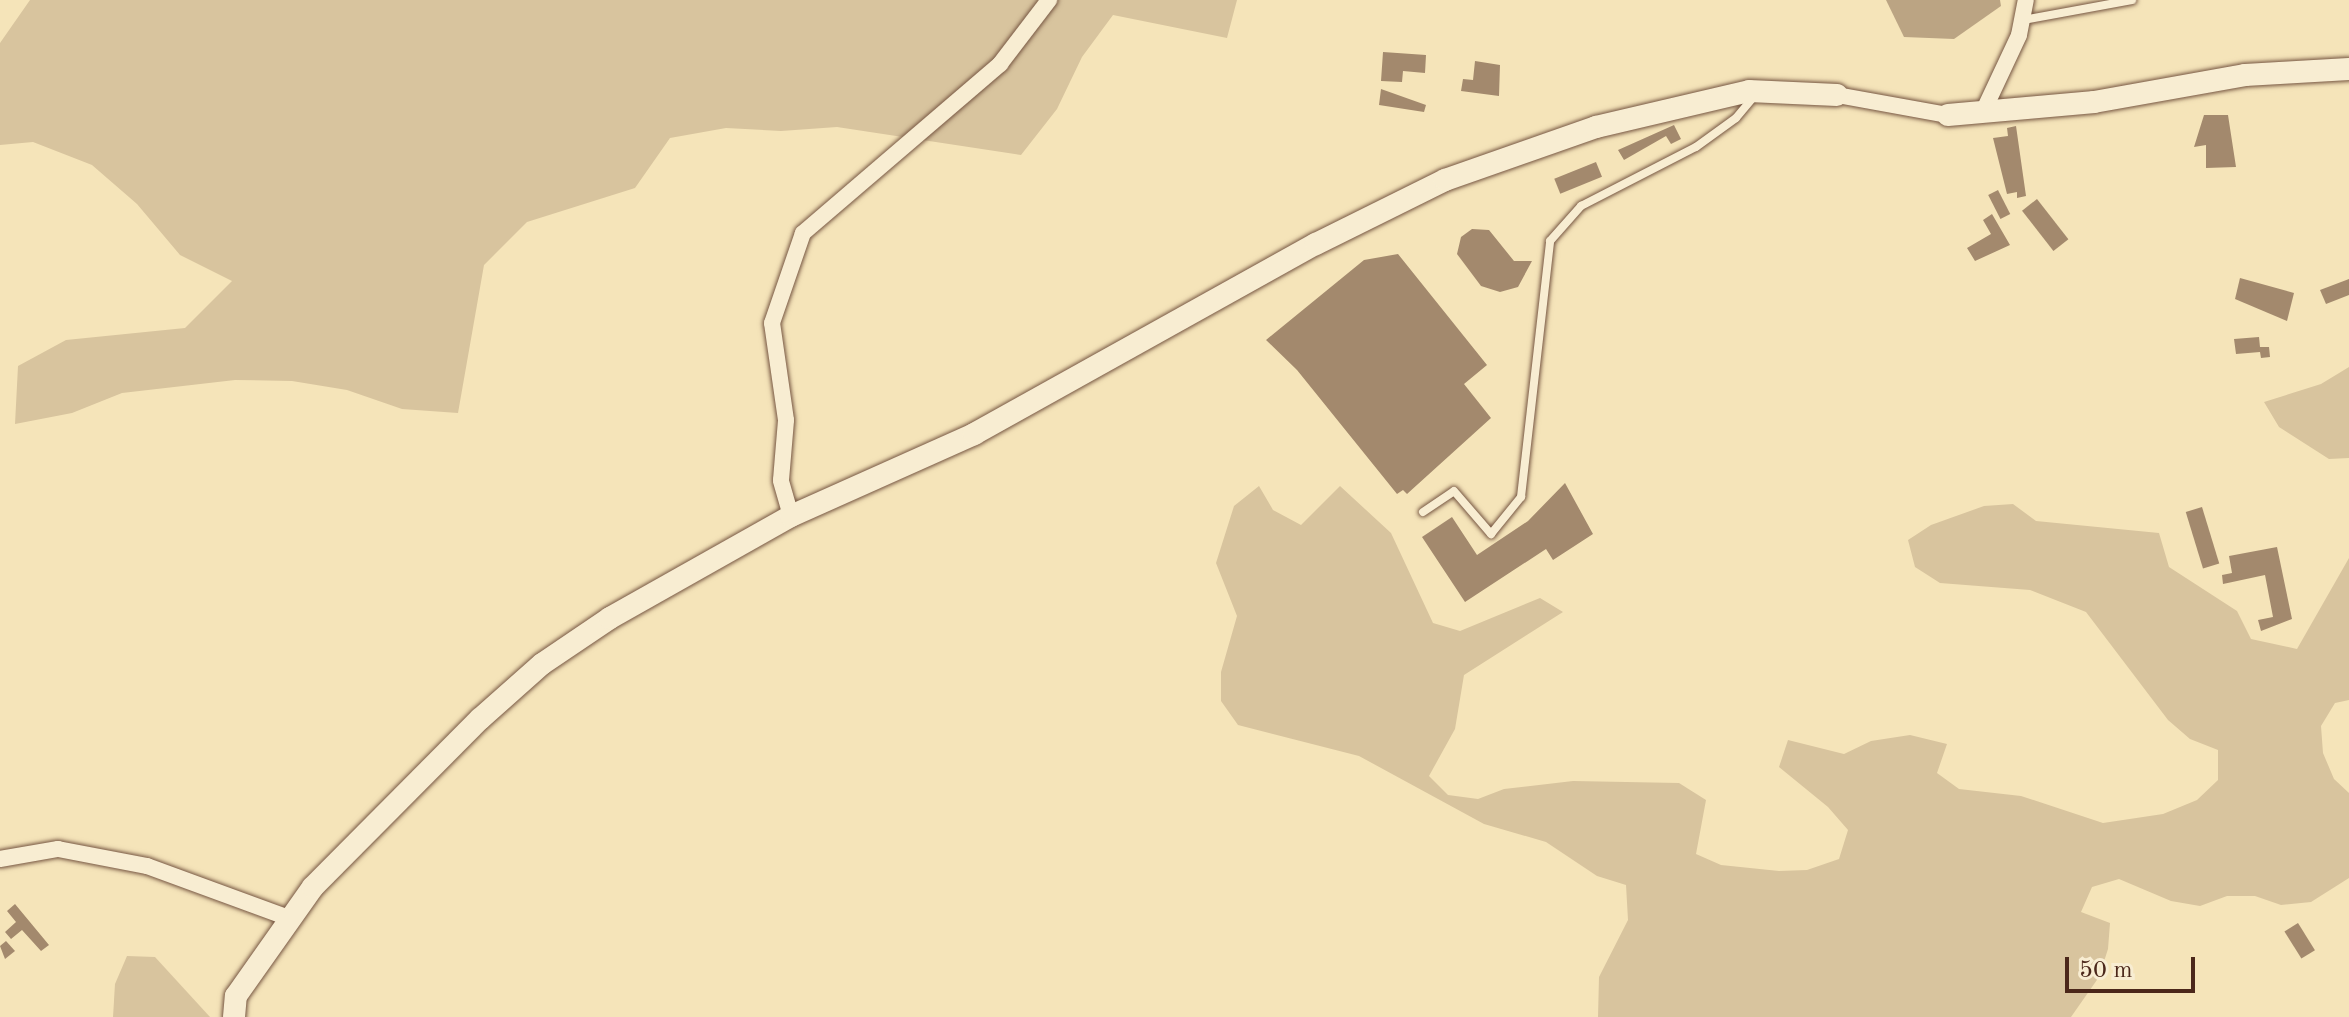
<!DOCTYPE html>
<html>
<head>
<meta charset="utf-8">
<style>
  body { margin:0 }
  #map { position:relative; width:2349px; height:1017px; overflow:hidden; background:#f5e4b9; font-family:"Old Standard TT",serif }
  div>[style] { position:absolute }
  .green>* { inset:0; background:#d8c49e }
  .water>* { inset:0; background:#bba483 }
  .building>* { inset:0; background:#a3896d; transform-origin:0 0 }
  .roads { filter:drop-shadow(0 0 2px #765642) drop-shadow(0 0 2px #765642) }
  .lane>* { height:8px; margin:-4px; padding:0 4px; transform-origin:4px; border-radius:4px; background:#f8edd2 }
  .street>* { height:16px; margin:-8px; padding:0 8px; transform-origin:8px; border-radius:8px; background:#f8edd2 }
  .secondary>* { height:22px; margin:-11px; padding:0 11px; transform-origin:11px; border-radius:11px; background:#f8edd2 }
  span { translate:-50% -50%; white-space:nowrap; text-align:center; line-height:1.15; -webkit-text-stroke:8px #f8edd2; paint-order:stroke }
  .scale { position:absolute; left:2065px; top:957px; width:130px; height:36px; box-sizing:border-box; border:4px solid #4b271a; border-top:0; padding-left:10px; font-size:24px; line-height:28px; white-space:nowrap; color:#4b271a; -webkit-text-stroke:6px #f8edd2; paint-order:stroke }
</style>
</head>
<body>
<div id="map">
  <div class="green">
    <div style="clip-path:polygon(30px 0,1237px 0,1227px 38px,1113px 15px,1082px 57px,1057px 109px,1021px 155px,837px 127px,781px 131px,726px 128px,670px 138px,635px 188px,527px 222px,484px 265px,458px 413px,402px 409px,347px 390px,292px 381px,235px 380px,122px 393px,72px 413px,15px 424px,18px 366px,66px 340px,185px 328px,232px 281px,180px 255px,137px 204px,92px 165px,33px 142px,0 145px,0 43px)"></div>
    <div style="clip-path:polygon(2349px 367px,2349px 458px,2329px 459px,2279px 427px,2264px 402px,2321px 384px)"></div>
    <div style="clip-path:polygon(1259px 486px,1273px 510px,1301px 525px,1340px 486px,1391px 533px,1433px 623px,1460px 631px,1540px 598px,1563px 612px,1464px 675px,1455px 729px,1429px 776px,1448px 795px,1478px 799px,1504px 789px,1573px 781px,1679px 783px,1706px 800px,1696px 854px,1721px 865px,1779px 871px,1807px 870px,1839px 859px,1848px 830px,1828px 807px,1779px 767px,1788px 740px,1844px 754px,1871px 741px,1910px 735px,1947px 744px,1937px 773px,1959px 789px,2021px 796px,2103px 823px,2163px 814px,2197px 800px,2218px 780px,2218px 750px,2190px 739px,2168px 720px,2086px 612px,2030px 590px,1940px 583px,1915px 567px,1908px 540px,1931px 525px,1984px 506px,2013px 504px,2036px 521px,2159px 533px,2169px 567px,2237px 611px,2251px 639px,2297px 649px,2349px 558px,2349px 700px,2335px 703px,2321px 726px,2323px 753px,2334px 779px,2349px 793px,2349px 878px,2311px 902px,2281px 905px,2255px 896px,2227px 896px,2200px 906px,2171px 901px,2119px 879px,2092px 887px,2081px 912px,2110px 923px,2108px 949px,2099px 977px,2071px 1017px,1598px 1017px,1599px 977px,1628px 920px,1626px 885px,1597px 876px,1546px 842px,1484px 824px,1359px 756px,1238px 725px,1221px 701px,1221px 672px,1237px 616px,1216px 563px,1234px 506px)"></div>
    <div style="clip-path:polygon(127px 956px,155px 957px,210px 1017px,113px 1017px,115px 984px)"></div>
  </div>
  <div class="water">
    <div style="clip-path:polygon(1886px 0,2000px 0,2001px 6px,1954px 39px,1904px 37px)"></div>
  </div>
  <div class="building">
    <div style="clip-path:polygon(1383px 52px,1426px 55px,1425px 73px,1403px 71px,1402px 82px,1381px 81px)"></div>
    <div style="clip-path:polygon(1475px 61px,1500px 65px,1499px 96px,1461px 91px,1463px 79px,1473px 80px)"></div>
    <div style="clip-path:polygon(1381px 89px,1426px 105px,1424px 112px,1379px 105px)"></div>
    <div style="clip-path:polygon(2204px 115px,2228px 115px,2236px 167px,2206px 168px,2206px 145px,2194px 147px)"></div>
    <div style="clip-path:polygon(1674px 125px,1681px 139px,1671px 144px,1666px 136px,1624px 160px,1618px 150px)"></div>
    <div style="clip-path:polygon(2016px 126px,2026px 196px,2017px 198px,2017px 192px,2007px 194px,1993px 138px,2008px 136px,2007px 128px)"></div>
    <div style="left:1596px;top:162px;width:16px;height:45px;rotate:68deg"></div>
    <div style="left:1998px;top:190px;width:27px;height:11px;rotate:63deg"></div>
    <div style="left:2037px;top:199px;width:51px;height:19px;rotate:52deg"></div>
    <div style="clip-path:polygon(1992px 214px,2010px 245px,1975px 261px,1967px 248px,1991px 234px,1983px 220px)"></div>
    <div style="clip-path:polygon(1472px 229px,1489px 230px,1514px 261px,1532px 261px,1518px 287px,1500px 292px,1481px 286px,1457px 254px,1461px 237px)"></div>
    <div style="clip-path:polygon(1398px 254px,1487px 365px,1464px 384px,1491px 418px,1407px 494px,1403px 490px,1397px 494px,1297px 370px,1266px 340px,1364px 260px)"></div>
    <div style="clip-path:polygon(2240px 278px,2294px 293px,2287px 321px,2235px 299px)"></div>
    <div style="clip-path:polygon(2349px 279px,2349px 295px,2326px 304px,2320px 290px)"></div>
    <div style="clip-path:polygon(2259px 337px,2260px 347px,2269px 347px,2270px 357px,2261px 358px,2260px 352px,2236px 354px,2234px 339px)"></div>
    <div style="clip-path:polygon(1565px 483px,1593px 534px,1553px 560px,1546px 549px,1465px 602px,1422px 537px,1452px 517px,1477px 555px,1528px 521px)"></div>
    <div style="left:2202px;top:507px;width:59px;height:17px;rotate:73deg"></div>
    <div style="clip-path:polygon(2277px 547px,2292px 619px,2261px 631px,2258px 620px,2273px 617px,2265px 575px,2223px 584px,2222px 575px,2232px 573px,2229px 556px)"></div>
    <div style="clip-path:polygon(15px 904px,49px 945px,41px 951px,22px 930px,11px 939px,5px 932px,16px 922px,7px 911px)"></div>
    <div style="left:2298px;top:923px;width:32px;height:16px;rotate:58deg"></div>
    <div style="clip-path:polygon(6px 941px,15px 951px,5px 959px,0 946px)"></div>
  </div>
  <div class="roads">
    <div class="lane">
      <div style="left:2023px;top:20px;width:111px;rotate:-10.4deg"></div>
      <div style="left:1423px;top:512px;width:37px;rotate:-34deg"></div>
      <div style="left:1454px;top:491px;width:57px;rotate:49.3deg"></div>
      <div style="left:1491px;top:534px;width:48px;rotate:-51deg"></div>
      <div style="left:1521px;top:497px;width:258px;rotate:-83.5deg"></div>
      <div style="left:1550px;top:241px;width:47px;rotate:-48.5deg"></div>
      <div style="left:1581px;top:206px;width:129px;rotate:-27.2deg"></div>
      <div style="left:1696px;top:147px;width:49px;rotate:-35.9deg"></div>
      <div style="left:1736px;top:118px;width:30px;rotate:-50deg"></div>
    </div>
    <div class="street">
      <div style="left:1837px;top:95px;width:113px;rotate:10.2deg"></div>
      <div style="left:1983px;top:112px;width:85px;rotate:-64.9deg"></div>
      <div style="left:2019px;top:35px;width:36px;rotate:-79deg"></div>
      <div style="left:791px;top:516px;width:37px;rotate:-106deg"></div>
      <div style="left:781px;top:480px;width:60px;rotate:-85.2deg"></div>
      <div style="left:786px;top:420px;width:98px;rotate:-98.2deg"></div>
      <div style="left:772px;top:323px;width:95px;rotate:-71deg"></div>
      <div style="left:803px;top:233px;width:260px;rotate:-40.6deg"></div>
      <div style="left:1000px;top:64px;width:81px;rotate:-52.6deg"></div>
      <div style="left:0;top:859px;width:59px;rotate:-9.8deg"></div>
      <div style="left:58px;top:849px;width:91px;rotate:10.8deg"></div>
      <div style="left:147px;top:866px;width:154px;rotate:20.1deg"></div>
    </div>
    <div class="secondary">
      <div style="left:1948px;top:115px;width:147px;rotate:-5.1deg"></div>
      <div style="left:2094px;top:102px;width:153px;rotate:-10.1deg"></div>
      <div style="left:2245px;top:75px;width:104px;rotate:-3.3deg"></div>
      <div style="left:234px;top:1017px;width:21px;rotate:-85deg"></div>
      <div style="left:236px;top:996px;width:133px;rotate:-54.8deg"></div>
      <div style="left:313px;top:887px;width:237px;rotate:-45.2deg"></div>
      <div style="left:480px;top:719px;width:83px;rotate:-41.6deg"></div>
      <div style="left:542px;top:664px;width:82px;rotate:-34.1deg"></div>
      <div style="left:610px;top:618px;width:208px;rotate:-29.4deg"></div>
      <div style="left:791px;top:516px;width:201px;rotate:-24.1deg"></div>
      <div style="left:974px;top:434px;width:391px;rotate:-29.1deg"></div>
      <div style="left:1316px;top:244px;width:144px;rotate:-26.4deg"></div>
      <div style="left:1445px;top:180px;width:160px;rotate:-19.3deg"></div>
      <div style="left:1596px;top:127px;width:157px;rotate:-13.2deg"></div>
      <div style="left:1749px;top:91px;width:88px;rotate:2.6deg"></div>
    </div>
  </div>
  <div class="scale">50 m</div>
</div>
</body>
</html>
